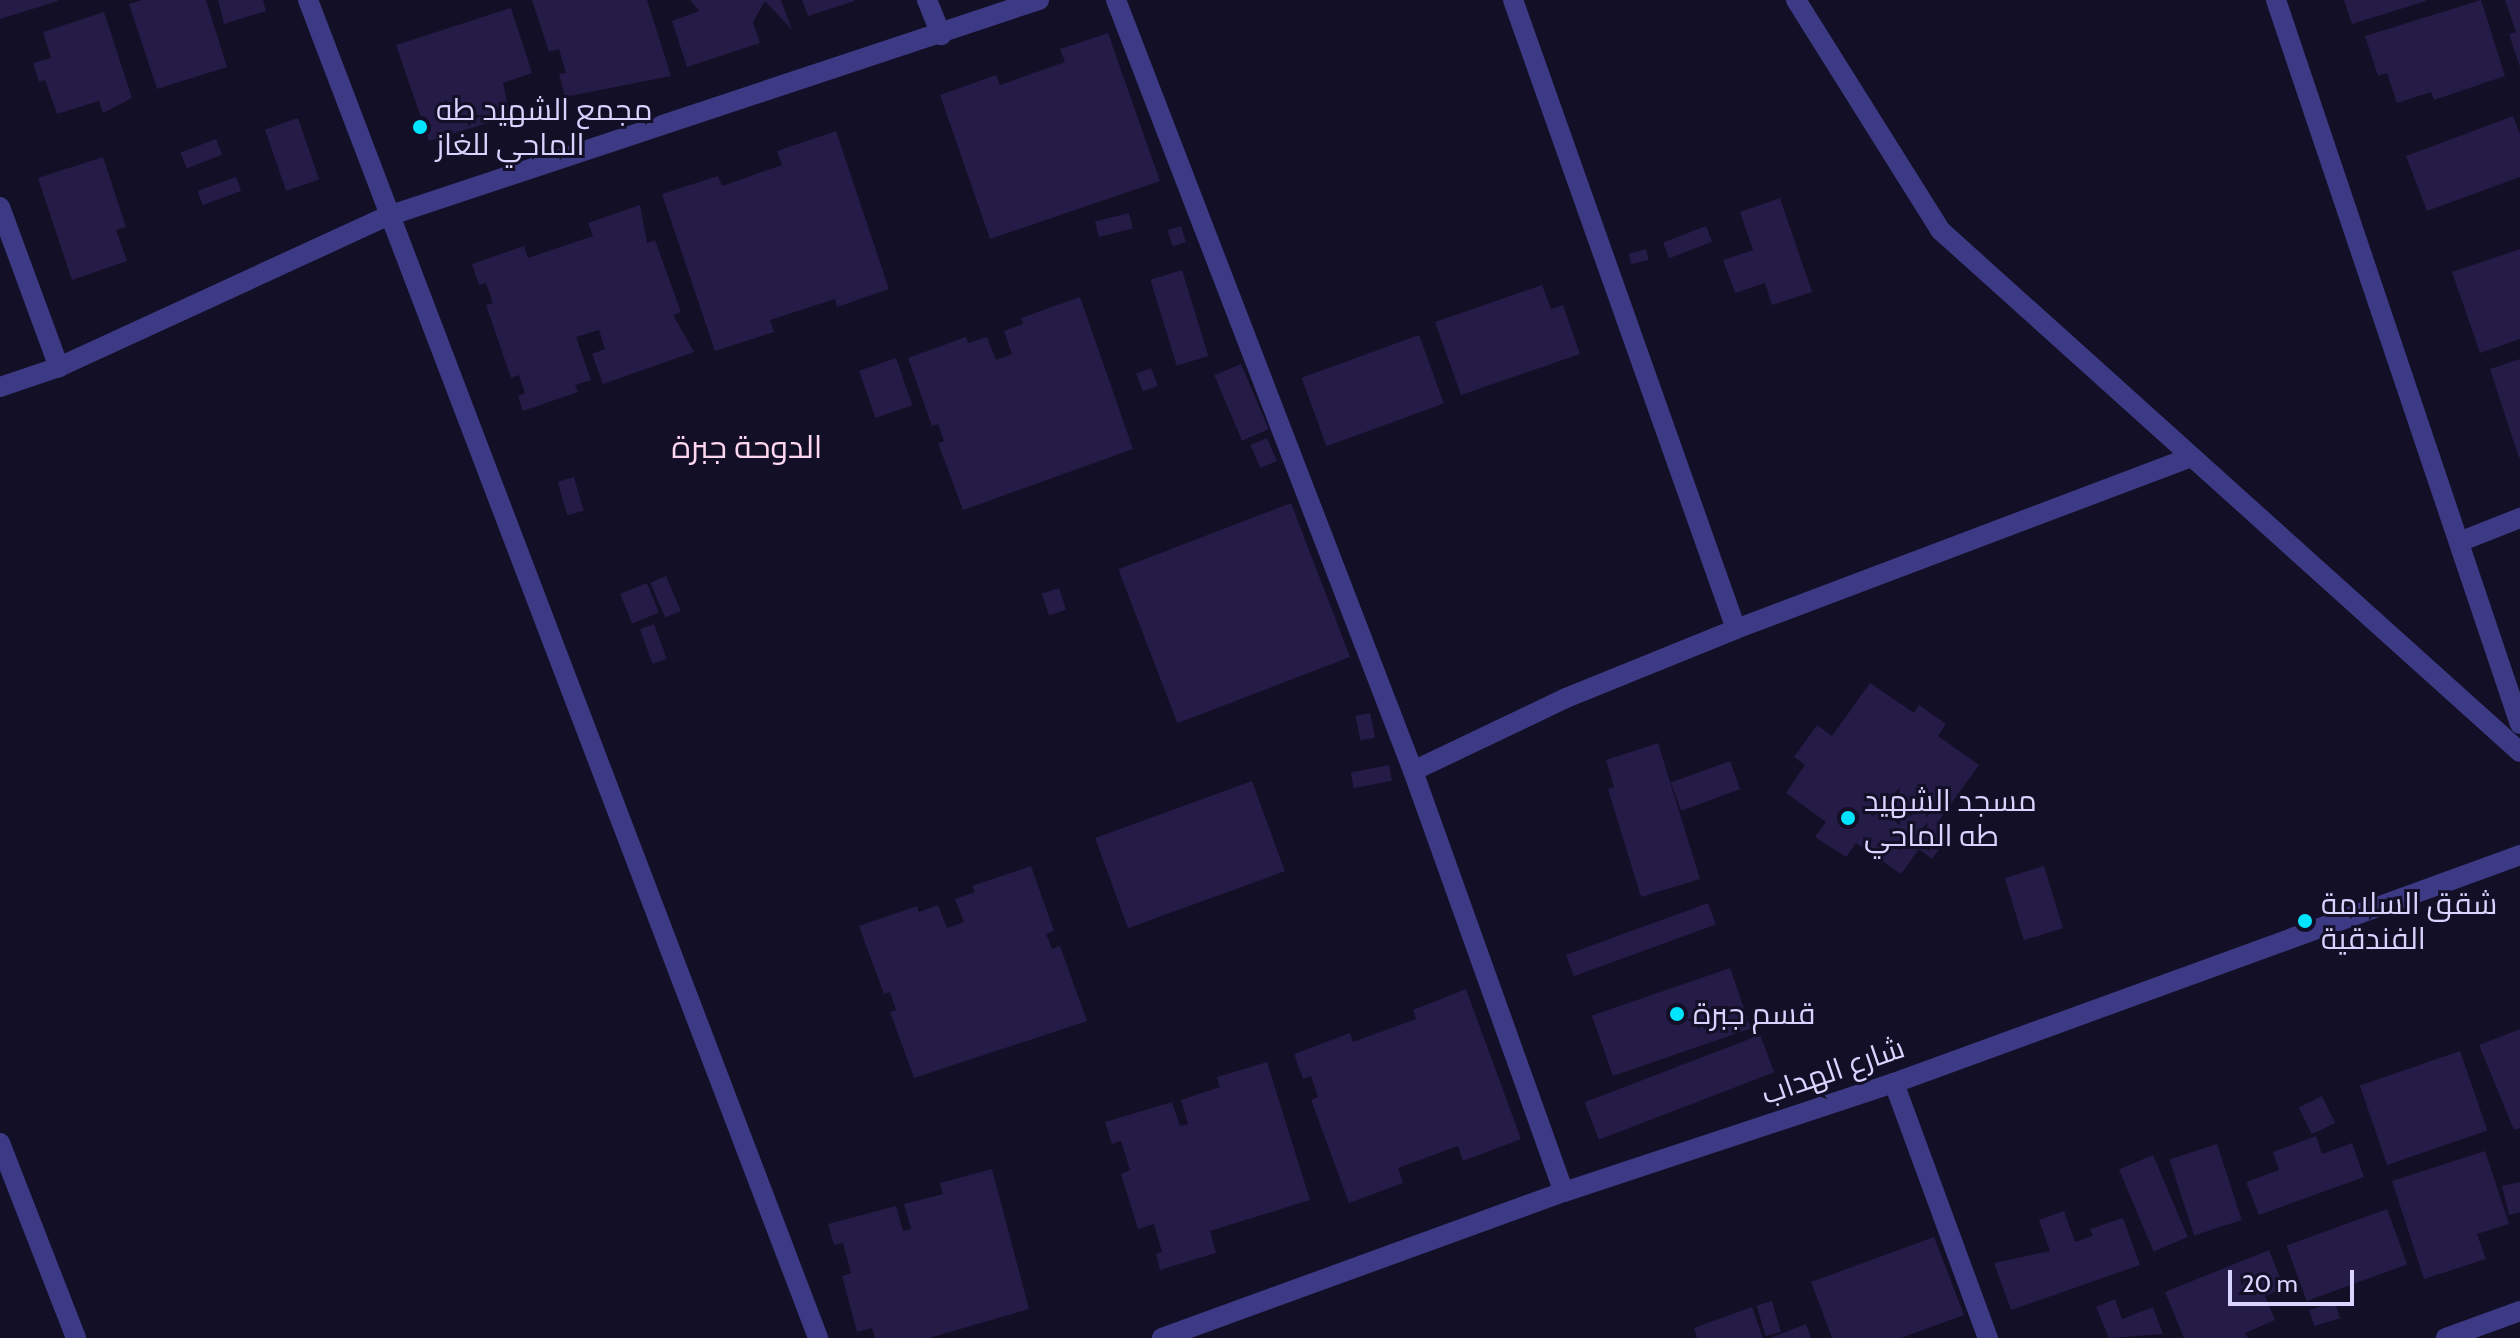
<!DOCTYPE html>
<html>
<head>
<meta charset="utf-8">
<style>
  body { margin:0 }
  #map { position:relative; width:2520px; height:1338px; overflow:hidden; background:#130f26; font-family:Cabin,Cairo,sans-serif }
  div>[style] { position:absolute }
  .building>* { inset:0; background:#241b47; transform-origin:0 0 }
  .minor>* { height:20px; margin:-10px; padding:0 10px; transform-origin:10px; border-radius:10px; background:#3d3a85 }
  .dots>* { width:22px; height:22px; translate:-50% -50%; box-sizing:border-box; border:4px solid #130f26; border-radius:50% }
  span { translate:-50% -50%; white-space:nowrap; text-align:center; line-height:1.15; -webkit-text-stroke:6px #130f26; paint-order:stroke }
  .poi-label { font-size:30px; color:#d9d4ff }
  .left { translate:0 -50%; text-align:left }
  .street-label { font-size:30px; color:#d9d4ff }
  .neighbourhood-label { font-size:32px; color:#ffd6f0 }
  .scale { position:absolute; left:2228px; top:1270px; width:126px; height:36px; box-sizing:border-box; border:4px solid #d9d4ff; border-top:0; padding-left:10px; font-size:24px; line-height:28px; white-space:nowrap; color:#d9d4ff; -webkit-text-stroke:6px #130f26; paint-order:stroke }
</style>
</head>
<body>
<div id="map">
  <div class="building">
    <div style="clip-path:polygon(0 0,58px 0,58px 1px,0 19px)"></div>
    <div style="clip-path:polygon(142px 0,206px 0,227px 67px,157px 89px,129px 4px)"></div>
    <div style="clip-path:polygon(218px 0,263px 0,266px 11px,224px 24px)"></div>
    <div style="clip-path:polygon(532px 0,647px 0,671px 76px,565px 97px,559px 74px,566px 73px,559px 49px,549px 52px)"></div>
    <div style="clip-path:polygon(690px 0,781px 0,792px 30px,765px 1px,753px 22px,760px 43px,687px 67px,672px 21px,699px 11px)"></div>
    <div style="clip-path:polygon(802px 0,854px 0,855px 1px,808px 16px)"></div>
    <div style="clip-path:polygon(2344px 0,2426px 0,2426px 1px,2352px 24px)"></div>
    <div style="clip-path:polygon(2481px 0,2505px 76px,2434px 100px,2431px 92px,2397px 103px,2387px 73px,2378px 76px,2365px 36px)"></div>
    <div style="clip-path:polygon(2505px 0,2520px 0,2520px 67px,2509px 34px,2516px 32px)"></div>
    <div style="clip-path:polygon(511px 8px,532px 73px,503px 83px,510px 116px,429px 141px,396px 45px)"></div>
    <div style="clip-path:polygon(104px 12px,132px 98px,103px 113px,99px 101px,57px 114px,45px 80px,39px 82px,33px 63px,51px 58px,43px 32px)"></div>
    <div style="clip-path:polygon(1108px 33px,1160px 181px,990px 239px,940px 95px,996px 75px,1000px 85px,1065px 62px,1060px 49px)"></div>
    <div style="clip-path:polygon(2513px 116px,2520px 134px,2520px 177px,2427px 211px,2406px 156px)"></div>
    <div style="left:298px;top:118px;width:65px;height:35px;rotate:71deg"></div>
    <div style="clip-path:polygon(836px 131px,889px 289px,837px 307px,835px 299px,770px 320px,774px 332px,715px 351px,662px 194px,718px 176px,722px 186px,782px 165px,777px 151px)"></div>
    <div style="left:216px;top:139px;width:17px;height:38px;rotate:69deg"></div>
    <div style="clip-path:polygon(103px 157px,126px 227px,116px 230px,127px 261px,72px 280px,38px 178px)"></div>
    <div style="left:236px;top:177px;width:15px;height:41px;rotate:70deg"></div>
    <div style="clip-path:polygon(1780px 198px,1812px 292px,1772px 305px,1765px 283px,1735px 293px,1723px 260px,1753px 250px,1740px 212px)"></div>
    <div style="clip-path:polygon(640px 205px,647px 243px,655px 240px,681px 312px,673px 315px,694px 352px,603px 384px,592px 354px,605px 349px,599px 330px,576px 337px,591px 380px,575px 385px,578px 392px,523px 411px,518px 396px,525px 393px,519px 375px,511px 378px,486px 305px,493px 303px,486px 283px,479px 285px,472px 264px,524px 246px,528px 258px,593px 236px,588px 223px)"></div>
    <div style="left:1129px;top:213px;width:16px;height:35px;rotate:76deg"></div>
    <div style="left:1181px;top:226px;width:17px;height:14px;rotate:73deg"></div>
    <div style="left:1706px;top:226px;width:17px;height:46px;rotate:69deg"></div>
    <div style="left:1646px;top:249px;width:11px;height:18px;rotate:75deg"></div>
    <div style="clip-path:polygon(2520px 249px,2520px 339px,2480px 353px,2452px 272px)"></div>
    <div style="left:1182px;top:270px;width:90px;height:33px;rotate:73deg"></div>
    <div style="clip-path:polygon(1542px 285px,1551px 309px,1563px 305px,1580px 354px,1461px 395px,1435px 322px)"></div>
    <div style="clip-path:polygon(1080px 297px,1133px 449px,963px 510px,938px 443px,944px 441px,938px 424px,932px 426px,908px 358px,966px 337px,968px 343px,987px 337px,996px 360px,1012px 354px,1004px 331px,1023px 324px,1021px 318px)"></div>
    <div style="left:1419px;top:335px;width:73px;height:125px;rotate:70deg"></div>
    <div style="left:896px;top:358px;width:50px;height:39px;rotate:71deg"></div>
    <div style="clip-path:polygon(2520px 359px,2520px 457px,2519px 458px,2490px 369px)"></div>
    <div style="left:1241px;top:364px;width:71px;height:29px;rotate:67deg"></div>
    <div style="left:1151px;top:368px;width:19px;height:16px;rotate:69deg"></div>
    <div style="left:1267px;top:438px;width:25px;height:18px;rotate:67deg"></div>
    <div style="left:574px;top:477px;width:35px;height:17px;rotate:74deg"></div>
    <div style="left:1291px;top:503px;width:165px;height:185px;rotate:69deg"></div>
    <div style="left:666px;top:576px;width:38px;height:17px;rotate:67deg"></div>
    <div style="left:647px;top:583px;width:32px;height:29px;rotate:68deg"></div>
    <div style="left:1059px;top:588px;width:23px;height:18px;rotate:72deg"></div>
    <div style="left:654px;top:624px;width:37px;height:15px;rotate:70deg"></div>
    <div style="clip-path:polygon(1870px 683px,1914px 713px,1919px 705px,1946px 724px,1938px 736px,1979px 765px,1938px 822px,1951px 832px,1932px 859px,1919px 849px,1901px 874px,1856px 843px,1846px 857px,1815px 837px,1826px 822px,1786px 793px,1805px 765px,1794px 757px,1817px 725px,1832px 736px)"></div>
    <div style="left:1370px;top:713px;width:25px;height:15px;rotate:78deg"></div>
    <div style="clip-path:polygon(1658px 743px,1700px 879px,1641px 897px,1608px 789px,1614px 787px,1606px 760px)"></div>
    <div style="left:1730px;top:761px;width:30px;height:63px;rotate:70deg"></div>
    <div style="left:1389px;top:765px;width:16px;height:39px;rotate:79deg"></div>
    <div style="left:1252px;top:781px;width:96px;height:167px;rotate:70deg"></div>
    <div style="clip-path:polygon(1031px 866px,1054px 931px,1046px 934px,1052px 949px,1060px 946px,1087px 1021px,914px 1078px,890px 1012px,896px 1010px,890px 992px,884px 994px,859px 926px,917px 906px,919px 912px,938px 905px,947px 928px,964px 922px,955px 899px,975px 892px,972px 886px)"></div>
    <div style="left:2044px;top:866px;width:65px;height:41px;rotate:73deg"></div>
    <div style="left:1708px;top:903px;width:23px;height:151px;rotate:70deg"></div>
    <div style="left:1730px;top:968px;width:64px;height:146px;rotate:71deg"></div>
    <div style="clip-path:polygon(1466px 989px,1521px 1139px,1463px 1161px,1458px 1146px,1398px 1168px,1403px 1183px,1349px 1203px,1311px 1100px,1318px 1097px,1311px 1076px,1303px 1079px,1294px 1054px,1350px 1033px,1353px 1042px,1416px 1019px,1413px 1010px)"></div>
    <div style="clip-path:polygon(2520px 1029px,2520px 1128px,2514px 1130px,2479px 1045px)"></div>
    <div style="left:1760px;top:1035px;width:40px;height:188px;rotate:69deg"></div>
    <div style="left:2460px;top:1051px;width:84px;height:106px;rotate:71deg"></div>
    <div style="clip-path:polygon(1267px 1062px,1310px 1200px,1210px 1231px,1216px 1253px,1160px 1270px,1156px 1254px,1162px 1252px,1154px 1224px,1138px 1229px,1121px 1174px,1130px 1170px,1121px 1141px,1112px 1144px,1105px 1122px,1172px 1102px,1180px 1126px,1188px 1124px,1181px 1100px,1220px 1087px,1217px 1077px)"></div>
    <div style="left:2322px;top:1096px;width:30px;height:26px;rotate:64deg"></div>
    <div style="clip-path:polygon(2316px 1136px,2322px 1154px,2352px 1143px,2364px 1177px,2259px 1215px,2246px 1182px,2279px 1170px,2273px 1152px)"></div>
    <div style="left:2217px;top:1144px;width:80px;height:50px;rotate:72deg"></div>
    <div style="clip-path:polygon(2485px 1151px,2509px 1224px,2477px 1234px,2486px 1259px,2424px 1279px,2392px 1181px)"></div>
    <div style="left:2153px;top:1155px;width:89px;height:37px;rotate:67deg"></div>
    <div style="clip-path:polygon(992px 1169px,1029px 1309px,929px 1338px,875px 1338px,872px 1328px,857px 1332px,842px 1276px,851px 1273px,843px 1243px,834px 1245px,828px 1224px,896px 1206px,903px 1231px,911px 1229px,904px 1204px,943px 1194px,940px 1183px)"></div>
    <div style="clip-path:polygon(2520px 1182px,2520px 1212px,2509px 1215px,2502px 1186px)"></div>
    <div style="left:2387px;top:1209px;width:59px;height:107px;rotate:70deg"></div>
    <div style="clip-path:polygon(2064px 1211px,2075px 1242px,2093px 1236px,2090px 1229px,2123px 1218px,2140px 1265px,2011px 1310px,1994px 1263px,2050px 1251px,2039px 1220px)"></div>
    <div style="clip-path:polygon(1934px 1237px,1964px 1315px,1901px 1338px,1832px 1338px,1811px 1282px)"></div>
    <div style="clip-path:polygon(2269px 1250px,2284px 1288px,2265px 1296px,2275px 1320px,2245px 1333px,2248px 1338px,2184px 1338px,2165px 1292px)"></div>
    <div style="clip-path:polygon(2115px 1299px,2122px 1319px,2153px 1307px,2163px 1334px,2109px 1338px,2096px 1307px)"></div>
    <div style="left:1772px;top:1301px;width:32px;height:16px;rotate:74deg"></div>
    <div style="left:2335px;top:1302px;width:17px;height:27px;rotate:73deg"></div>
    <div style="clip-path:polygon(1752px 1307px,1763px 1338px,1697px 1338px,1694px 1328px)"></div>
    <div style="clip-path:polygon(1806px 1324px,1811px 1338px,1770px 1338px)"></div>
  </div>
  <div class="minor">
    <div style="left:308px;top:0;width:1432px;rotate:69.13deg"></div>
    <div style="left:927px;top:0;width:38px;rotate:68deg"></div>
    <div style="left:1116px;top:0;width:826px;rotate:68.93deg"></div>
    <div style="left:1413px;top:771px;width:447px;rotate:70.3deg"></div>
    <div style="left:1796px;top:0;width:271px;rotate:57.9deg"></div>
    <div style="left:1940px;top:230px;width:780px;rotate:41.99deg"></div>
    <div style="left:2276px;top:0;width:764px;rotate:71.38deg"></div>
    <div style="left:0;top:207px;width:171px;rotate:69.8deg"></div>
    <div style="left:0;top:387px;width:62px;rotate:-18.7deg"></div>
    <div style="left:59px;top:367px;width:362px;rotate:-24.7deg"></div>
    <div style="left:388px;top:216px;width:686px;rotate:-18.36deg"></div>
    <div style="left:2459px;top:542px;width:66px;rotate:-21.5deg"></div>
    <div style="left:1736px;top:629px;width:487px;rotate:-20.7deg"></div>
    <div style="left:1413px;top:771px;width:170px;rotate:-25.5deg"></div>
    <div style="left:1566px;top:698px;width:183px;rotate:-22.1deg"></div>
    <div style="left:1736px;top:629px;width:667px;rotate:-109.52deg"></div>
    <div style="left:1894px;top:1083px;width:272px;rotate:69.8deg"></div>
    <div style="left:0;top:1143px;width:209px;rotate:68.7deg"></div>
    <div style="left:1162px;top:1338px;width:428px;rotate:-20deg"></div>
    <div style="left:1564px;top:1192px;width:348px;rotate:-18.3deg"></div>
    <div style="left:1894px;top:1083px;width:666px;rotate:-20.01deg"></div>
    <div style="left:2446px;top:1338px;width:79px;rotate:-20deg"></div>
  </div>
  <div class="dots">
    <div style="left:420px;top:127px;background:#00e5ff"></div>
    <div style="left:1848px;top:818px;background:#00e5ff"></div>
    <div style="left:2305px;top:921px;background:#00e5ff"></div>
    <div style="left:1677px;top:1014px;background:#00e5ff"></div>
  </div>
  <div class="poi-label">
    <span class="left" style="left:436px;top:127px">مجمع الشهيد طه<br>الماحي للغاز</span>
    <span class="left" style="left:1864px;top:818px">مسجد الشهيد<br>طه الماحي</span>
    <span class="left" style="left:2321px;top:921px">شقق السلامة<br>الفندقية</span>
    <span class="left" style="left:1693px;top:1014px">قسم جبرة</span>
  </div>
  <div class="street-label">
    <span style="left:1833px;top:1071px;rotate:-19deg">شارع الهداب</span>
  </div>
  <div class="neighbourhood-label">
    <span style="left:747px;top:447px">الدوحة جبرة</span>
  </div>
  <div class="scale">20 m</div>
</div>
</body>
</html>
